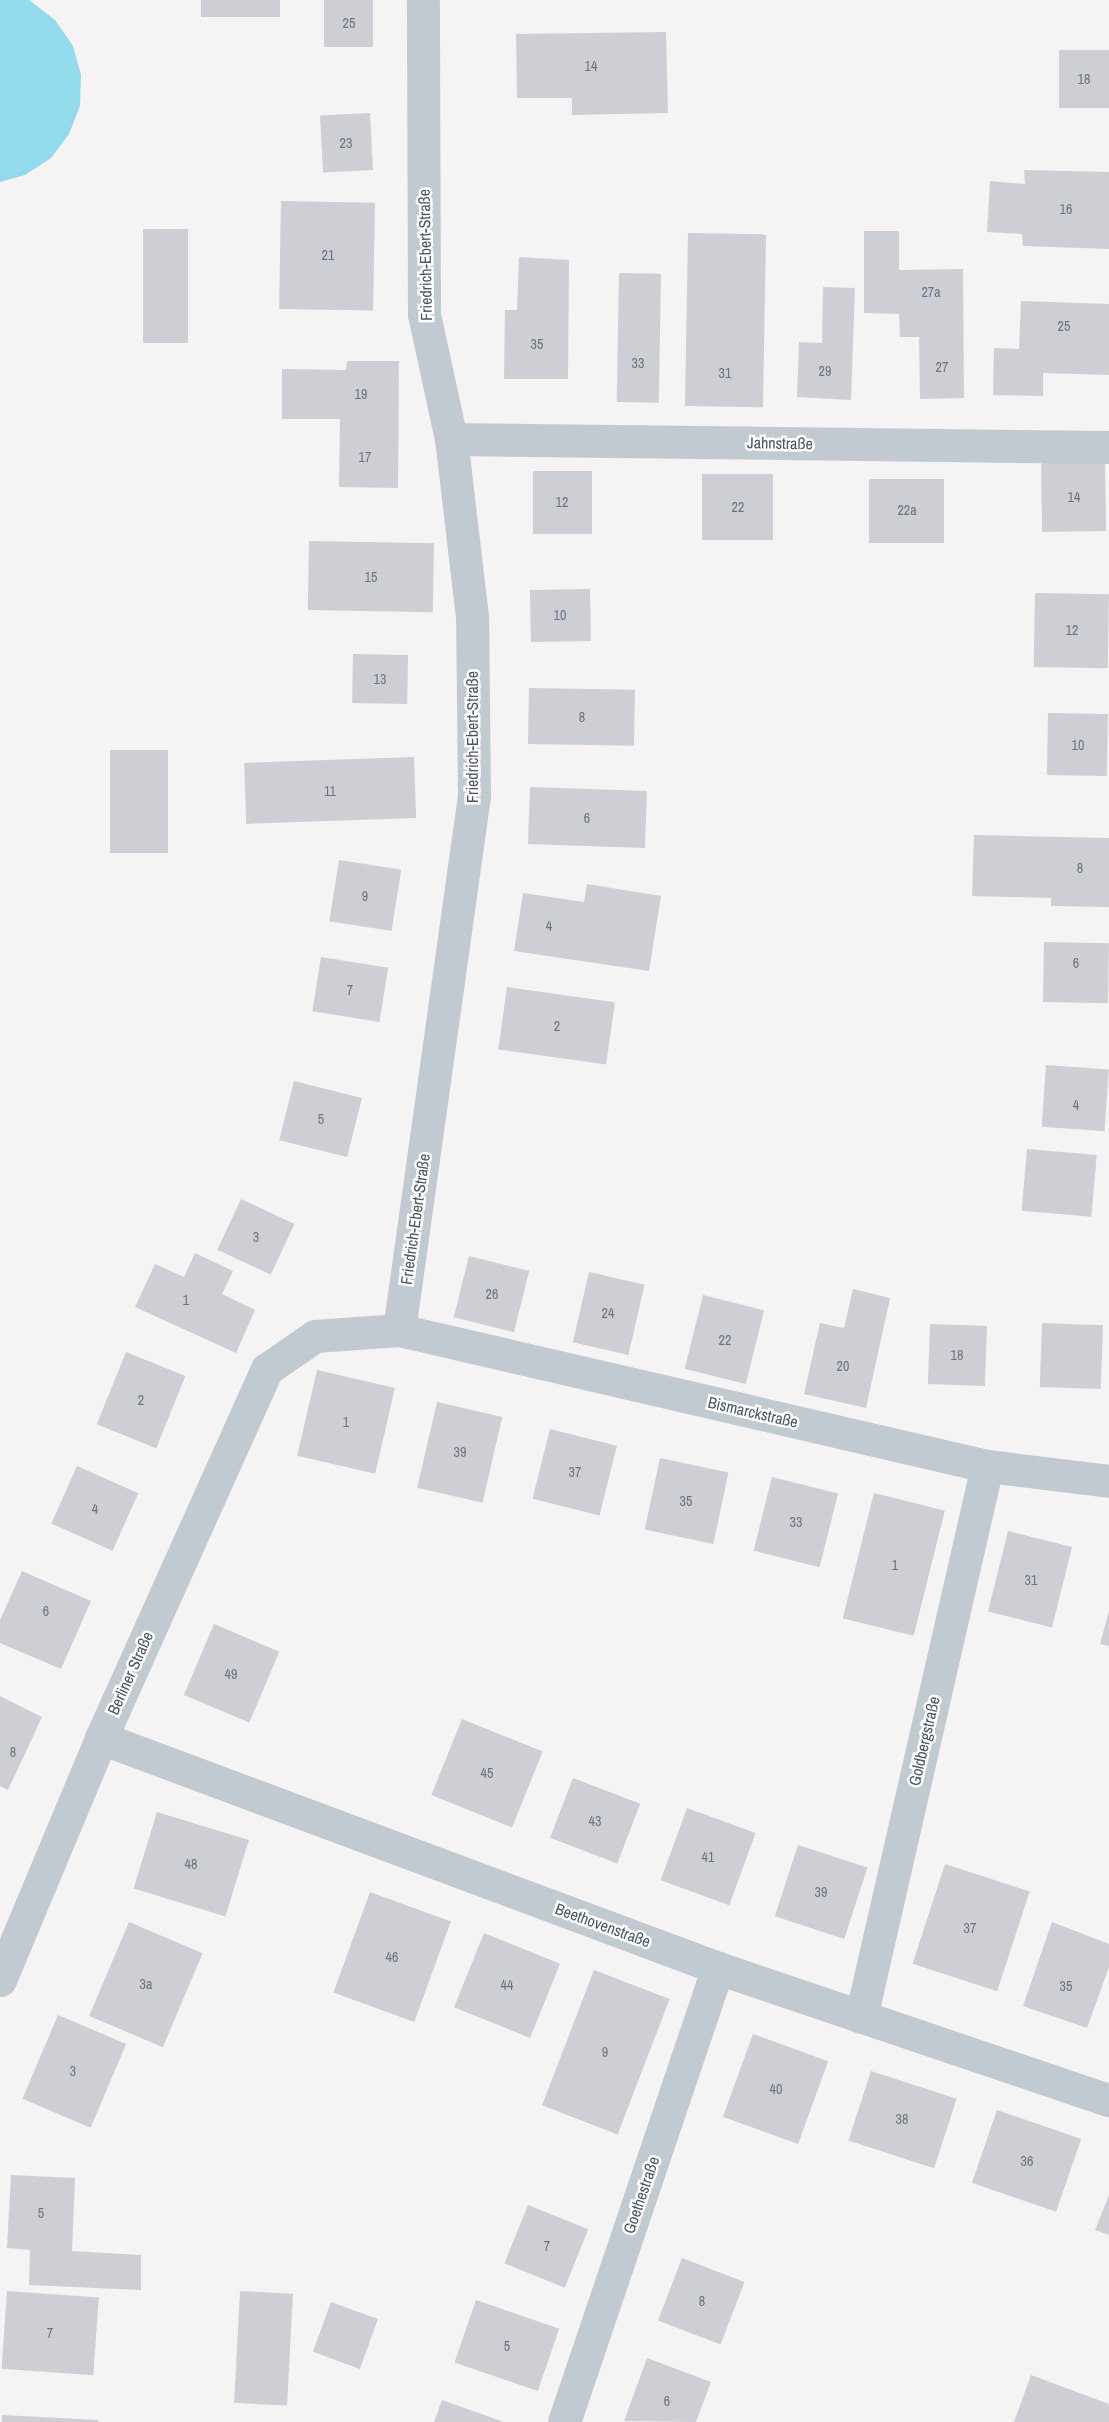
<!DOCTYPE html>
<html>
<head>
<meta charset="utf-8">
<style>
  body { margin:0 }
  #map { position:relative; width:1109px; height:2422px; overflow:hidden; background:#f5f3f3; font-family:"Archivo Narrow",sans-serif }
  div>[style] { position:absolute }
  .water>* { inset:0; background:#91dbec }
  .building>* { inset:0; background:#cdcfd5; transform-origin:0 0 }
  .street>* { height:33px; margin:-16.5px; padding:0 16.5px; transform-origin:16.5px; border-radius:16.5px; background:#c1cad1 }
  span { translate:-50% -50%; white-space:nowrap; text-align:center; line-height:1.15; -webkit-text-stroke:5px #fff; paint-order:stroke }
  .number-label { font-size:14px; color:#6b747d }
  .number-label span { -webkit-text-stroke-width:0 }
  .street-label { font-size:16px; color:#4a5660 }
</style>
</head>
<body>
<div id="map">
  <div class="water">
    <div style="clip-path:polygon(0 0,29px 0,55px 20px,73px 46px,81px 75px,80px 106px,69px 134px,51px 158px,25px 175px,0 182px)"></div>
  </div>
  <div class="building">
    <div style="left:201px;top:0;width:79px;height:17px"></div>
    <div style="left:324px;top:0;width:49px;height:47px"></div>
    <div style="clip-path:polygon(666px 32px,668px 113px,572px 115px,572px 98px,517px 98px,516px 34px)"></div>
    <div style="left:1059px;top:50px;width:50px;height:58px"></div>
    <div style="left:370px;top:113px;width:57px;height:50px;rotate:87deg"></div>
    <div style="clip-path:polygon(1024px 170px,1109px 172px,1109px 249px,1023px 246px,1022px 234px,987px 232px,990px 181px,1025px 184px)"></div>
    <div style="left:281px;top:201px;width:94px;height:108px;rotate:1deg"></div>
    <div style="left:143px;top:229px;width:45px;height:114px"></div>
    <div style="clip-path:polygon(864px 231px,899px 231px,899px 270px,963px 269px,964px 398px,920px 399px,919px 337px,900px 337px,899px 314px,864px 313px)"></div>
    <div style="left:688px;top:233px;width:78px;height:173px;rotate:1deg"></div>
    <div style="clip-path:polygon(519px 257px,569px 260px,568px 379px,504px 379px,505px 310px,517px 310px)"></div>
    <div style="left:619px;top:273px;width:42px;height:129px;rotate:1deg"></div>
    <div style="clip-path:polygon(823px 287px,855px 288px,851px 400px,797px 397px,799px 342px,822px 343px)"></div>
    <div style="clip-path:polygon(1021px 301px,1109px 304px,1109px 375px,1043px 373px,1043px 396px,993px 395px,994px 348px,1019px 349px)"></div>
    <div style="clip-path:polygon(347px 361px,399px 361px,398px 488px,339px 487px,340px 419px,282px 419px,282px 369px,346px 370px)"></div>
    <div style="left:1105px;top:462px;width:69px;height:64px;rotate:89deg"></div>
    <div style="left:533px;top:471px;width:59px;height:63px"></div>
    <div style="left:773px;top:474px;width:66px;height:71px;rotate:90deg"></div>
    <div style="left:869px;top:479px;width:75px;height:64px"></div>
    <div style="left:309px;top:541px;width:125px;height:69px;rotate:1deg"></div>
    <div style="left:590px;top:589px;width:52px;height:60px;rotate:89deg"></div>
    <div style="left:1035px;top:593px;width:74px;height:74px;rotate:1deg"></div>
    <div style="left:353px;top:654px;width:55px;height:49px;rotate:1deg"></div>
    <div style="left:529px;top:688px;width:106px;height:56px;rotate:1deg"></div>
    <div style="left:1048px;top:713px;width:60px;height:62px;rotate:1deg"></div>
    <div style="left:110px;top:750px;width:58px;height:103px"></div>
    <div style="left:414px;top:757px;width:61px;height:170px;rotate:88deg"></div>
    <div style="left:530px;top:787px;width:117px;height:57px;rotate:2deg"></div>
    <div style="clip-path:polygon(974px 835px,1109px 838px,1109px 907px,1051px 906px,1051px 898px,972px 896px)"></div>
    <div style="left:339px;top:860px;width:63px;height:62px;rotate:9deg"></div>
    <div style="clip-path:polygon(587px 884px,661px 896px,649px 971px,514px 951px,523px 893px,584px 902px)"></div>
    <div style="left:1044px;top:942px;width:65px;height:60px;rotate:1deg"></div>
    <div style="left:321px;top:957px;width:68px;height:55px;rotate:9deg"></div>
    <div style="left:507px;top:987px;width:109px;height:63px;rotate:8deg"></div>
    <div style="left:1046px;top:1065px;width:63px;height:62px;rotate:4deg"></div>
    <div style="left:294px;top:1081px;width:70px;height:61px;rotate:14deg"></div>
    <div style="left:1027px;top:1149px;width:70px;height:62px;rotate:5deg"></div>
    <div style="left:241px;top:1199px;width:59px;height:56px;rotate:25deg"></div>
    <div style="clip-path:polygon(195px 1253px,233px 1271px,222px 1294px,255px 1310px,236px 1353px,135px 1307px,155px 1264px,184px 1277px)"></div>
    <div style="left:469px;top:1256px;width:62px;height:63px;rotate:14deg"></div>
    <div style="left:589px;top:1272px;width:57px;height:72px;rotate:13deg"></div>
    <div style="clip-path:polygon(853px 1289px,890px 1298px,866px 1408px,804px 1394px,820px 1323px,844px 1328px)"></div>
    <div style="left:703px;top:1295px;width:63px;height:76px;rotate:14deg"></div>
    <div style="left:1042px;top:1323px;width:61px;height:64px;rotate:2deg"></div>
    <div style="left:930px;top:1324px;width:57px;height:60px;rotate:2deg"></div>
    <div style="left:126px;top:1352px;width:64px;height:78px;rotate:22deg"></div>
    <div style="left:317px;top:1370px;width:80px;height:88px;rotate:13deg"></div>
    <div style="left:437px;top:1402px;width:67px;height:88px;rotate:13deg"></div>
    <div style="left:550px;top:1429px;width:69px;height:72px;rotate:14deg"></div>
    <div style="left:660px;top:1458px;width:70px;height:73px;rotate:12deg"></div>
    <div style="left:77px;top:1466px;width:67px;height:63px;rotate:24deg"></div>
    <div style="left:772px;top:1477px;width:68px;height:76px;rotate:14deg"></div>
    <div style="left:874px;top:1493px;width:73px;height:129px;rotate:14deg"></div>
    <div style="left:1008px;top:1531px;width:66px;height:83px;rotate:14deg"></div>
    <div style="clip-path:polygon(22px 1571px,91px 1601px,61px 1669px,0 1643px,0 1620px)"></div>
    <div style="clip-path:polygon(1109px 1611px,1109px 1646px,1100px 1644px)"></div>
    <div style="left:214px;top:1624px;width:71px;height:77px;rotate:23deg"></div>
    <div style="clip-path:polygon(0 1696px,42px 1717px,8px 1790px,0 1786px)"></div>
    <div style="left:462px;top:1719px;width:87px;height:82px;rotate:22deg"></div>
    <div style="left:573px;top:1778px;width:72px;height:64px;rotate:21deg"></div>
    <div style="left:687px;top:1808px;width:73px;height:77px;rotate:20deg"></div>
    <div style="left:157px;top:1812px;width:96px;height:80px;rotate:17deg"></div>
    <div style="left:798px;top:1845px;width:73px;height:75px;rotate:18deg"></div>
    <div style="left:945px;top:1864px;width:89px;height:105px;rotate:18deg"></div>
    <div style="left:370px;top:1892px;width:86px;height:107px;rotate:20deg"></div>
    <div style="left:129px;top:1922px;width:80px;height:102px;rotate:23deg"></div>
    <div style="clip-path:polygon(1052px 1922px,1109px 1944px,1109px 1967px,1087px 2028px,1023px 2006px)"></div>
    <div style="left:484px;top:1933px;width:82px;height:80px;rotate:22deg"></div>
    <div style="left:594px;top:1970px;width:81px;height:145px;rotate:21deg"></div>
    <div style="left:58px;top:2015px;width:74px;height:91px;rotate:23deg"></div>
    <div style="left:753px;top:2034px;width:80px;height:88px;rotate:20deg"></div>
    <div style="left:871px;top:2071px;width:90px;height:73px;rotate:18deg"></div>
    <div style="left:997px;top:2110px;width:89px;height:77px;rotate:19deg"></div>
    <div style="clip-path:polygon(11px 2175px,75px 2178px,72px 2251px,141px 2255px,141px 2290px,29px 2285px,30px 2250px,7px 2248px)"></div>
    <div style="clip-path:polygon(1109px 2195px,1109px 2235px,1095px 2230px)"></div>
    <div style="left:528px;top:2205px;width:65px;height:63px;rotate:22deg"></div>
    <div style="left:682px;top:2258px;width:67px;height:67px;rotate:21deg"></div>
    <div style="left:7px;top:2291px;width:92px;height:78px;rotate:4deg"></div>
    <div style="left:240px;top:2291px;width:53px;height:112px;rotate:3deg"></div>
    <div style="left:476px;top:2300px;width:88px;height:66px;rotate:19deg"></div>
    <div style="left:331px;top:2302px;width:50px;height:53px;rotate:20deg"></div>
    <div style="clip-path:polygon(647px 2358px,711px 2382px,696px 2422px,624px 2421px)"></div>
    <div style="clip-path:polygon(1031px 2375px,1109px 2404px,1109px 2422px,1014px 2422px)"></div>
    <div style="clip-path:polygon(442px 2400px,504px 2422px,434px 2422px)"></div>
    <div style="clip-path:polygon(2px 2415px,98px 2420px,98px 2422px,2px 2422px)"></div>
  </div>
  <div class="street">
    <div style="left:451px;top:439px;width:658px;rotate:0.7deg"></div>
    <div style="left:399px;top:1330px;width:604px;rotate:13.02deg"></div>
    <div style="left:987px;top:1466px;width:123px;rotate:7deg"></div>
    <div style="left:101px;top:1738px;width:658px;rotate:20.44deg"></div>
    <div style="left:718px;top:1968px;width:413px;rotate:18.7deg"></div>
    <div style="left:0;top:1980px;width:262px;rotate:-67.3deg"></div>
    <div style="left:101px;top:1738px;width:405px;rotate:-65.8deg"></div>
    <div style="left:267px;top:1369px;width:58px;rotate:-34.5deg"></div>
    <div style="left:315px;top:1336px;width:84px;rotate:-4.1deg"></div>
    <div style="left:399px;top:1330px;width:539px;rotate:-82.01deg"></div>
    <div style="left:474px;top:796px;width:179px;rotate:-90.6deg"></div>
    <div style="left:472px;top:617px;width:179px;rotate:-96.7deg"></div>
    <div style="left:451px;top:439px;width:128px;rotate:-102.2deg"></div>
    <div style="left:424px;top:314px;width:314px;rotate:-90.2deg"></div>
    <div style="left:861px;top:2017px;width:565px;rotate:-77.12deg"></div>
    <div style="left:564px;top:2422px;width:479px;rotate:-71.3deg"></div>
  </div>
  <div class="number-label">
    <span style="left:349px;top:23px">25</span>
    <span style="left:591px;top:66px">14</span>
    <span style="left:1084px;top:79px">18</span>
    <span style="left:346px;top:143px">23</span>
    <span style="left:1066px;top:209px">16</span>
    <span style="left:328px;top:255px">21</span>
    <span style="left:931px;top:292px">27a</span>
    <span style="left:1064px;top:326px">25</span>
    <span style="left:537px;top:344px">35</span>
    <span style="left:638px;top:363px">33</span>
    <span style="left:942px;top:367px">27</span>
    <span style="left:825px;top:371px">29</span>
    <span style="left:725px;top:373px">31</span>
    <span style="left:361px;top:394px">19</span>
    <span style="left:365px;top:457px">17</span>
    <span style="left:1074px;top:497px">14</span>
    <span style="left:562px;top:502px">12</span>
    <span style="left:738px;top:507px">22</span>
    <span style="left:907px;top:510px">22a</span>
    <span style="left:371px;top:577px">15</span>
    <span style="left:560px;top:615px">10</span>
    <span style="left:1072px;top:630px">12</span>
    <span style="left:380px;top:679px">13</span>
    <span style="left:582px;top:717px">8</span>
    <span style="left:1078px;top:745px">10</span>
    <span style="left:330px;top:791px">11</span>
    <span style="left:587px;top:818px">6</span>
    <span style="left:1080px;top:868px">8</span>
    <span style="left:365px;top:896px">9</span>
    <span style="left:549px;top:926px">4</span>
    <span style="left:1076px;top:963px">6</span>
    <span style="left:350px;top:990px">7</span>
    <span style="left:557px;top:1026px">2</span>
    <span style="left:1076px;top:1105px">4</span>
    <span style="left:321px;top:1119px">5</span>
    <span style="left:256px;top:1237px">3</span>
    <span style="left:492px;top:1294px">26</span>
    <span style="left:186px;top:1300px">1</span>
    <span style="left:608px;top:1313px">24</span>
    <span style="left:725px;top:1340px">22</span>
    <span style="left:957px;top:1355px">18</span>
    <span style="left:843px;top:1366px">20</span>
    <span style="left:141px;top:1400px">2</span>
    <span style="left:346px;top:1422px">1</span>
    <span style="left:460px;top:1452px">39</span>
    <span style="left:575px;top:1472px">37</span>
    <span style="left:686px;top:1501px">35</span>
    <span style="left:95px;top:1509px">4</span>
    <span style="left:796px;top:1522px">33</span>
    <span style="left:895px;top:1565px">1</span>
    <span style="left:1031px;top:1580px">31</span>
    <span style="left:46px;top:1611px">6</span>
    <span style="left:231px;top:1674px">49</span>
    <span style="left:13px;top:1752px">8</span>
    <span style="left:487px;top:1773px">45</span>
    <span style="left:595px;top:1821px">43</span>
    <span style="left:708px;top:1857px">41</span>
    <span style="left:191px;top:1864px">48</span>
    <span style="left:821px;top:1892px">39</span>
    <span style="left:970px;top:1928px">37</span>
    <span style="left:392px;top:1957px">46</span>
    <span style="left:146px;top:1984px">3a</span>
    <span style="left:507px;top:1985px">44</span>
    <span style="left:1066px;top:1986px">35</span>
    <span style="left:605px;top:2052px">9</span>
    <span style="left:73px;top:2071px">3</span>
    <span style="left:776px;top:2089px">40</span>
    <span style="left:902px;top:2119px">38</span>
    <span style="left:1027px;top:2161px">36</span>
    <span style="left:41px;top:2213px">5</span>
    <span style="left:547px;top:2246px">7</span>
    <span style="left:702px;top:2301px">8</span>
    <span style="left:50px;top:2333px">7</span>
    <span style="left:507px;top:2346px">5</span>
    <span style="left:667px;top:2401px">6</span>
  </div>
  <div class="street-label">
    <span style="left:425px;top:255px;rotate:-91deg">Friedrich-Ebert-Straße</span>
    <span style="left:780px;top:443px;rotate:1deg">Jahnstraße</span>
    <span style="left:472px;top:737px;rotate:-90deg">Friedrich-Ebert-Straße</span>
    <span style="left:415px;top:1219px;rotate:-82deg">Friedrich-Ebert-Straße</span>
    <span style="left:753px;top:1412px;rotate:13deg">Bismarckstraße</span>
    <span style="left:130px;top:1673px;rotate:-66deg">Berliner Straße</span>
    <span style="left:924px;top:1741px;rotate:-77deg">Goldbergstraße</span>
    <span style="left:603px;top:1925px;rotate:20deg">Beethovenstraße</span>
    <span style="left:641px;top:2195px;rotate:-71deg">Goethestraße</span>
  </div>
</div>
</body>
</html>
